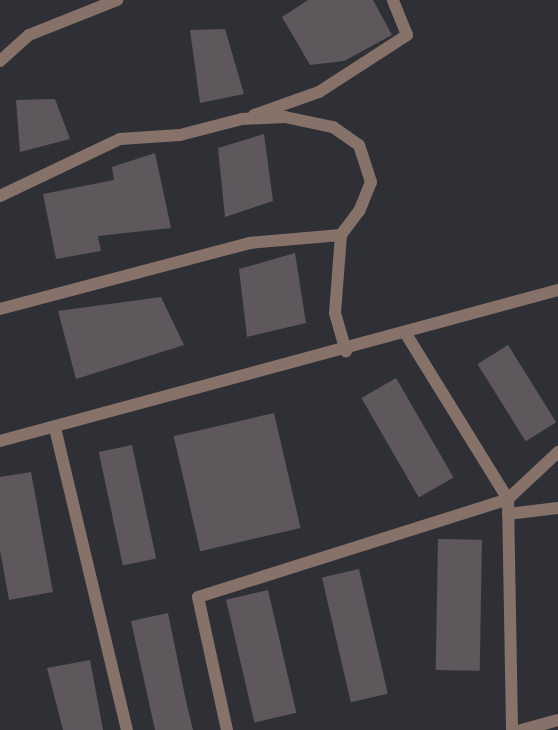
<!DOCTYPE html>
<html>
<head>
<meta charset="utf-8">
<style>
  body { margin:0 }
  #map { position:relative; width:558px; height:730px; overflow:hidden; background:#2f3036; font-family:Quicksand,sans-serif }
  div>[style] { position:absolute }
  .building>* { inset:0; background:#5e575c; transform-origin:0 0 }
  .lane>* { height:12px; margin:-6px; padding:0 6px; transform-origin:6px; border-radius:6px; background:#867269 }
  .street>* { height:12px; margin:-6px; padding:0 6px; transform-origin:6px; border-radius:6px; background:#867269 }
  span { translate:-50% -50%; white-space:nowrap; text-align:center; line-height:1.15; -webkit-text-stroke:5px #2f3036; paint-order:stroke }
</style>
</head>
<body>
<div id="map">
  <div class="building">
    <div style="clip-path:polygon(308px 0,373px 0,392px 35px,344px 61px,310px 65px,282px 17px)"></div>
    <div style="clip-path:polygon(225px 29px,244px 94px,200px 103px,190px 30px)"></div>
    <div style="clip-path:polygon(55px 99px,70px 139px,20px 152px,16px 100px)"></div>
    <div style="clip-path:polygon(264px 134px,273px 201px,225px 217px,218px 148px)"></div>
    <div style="clip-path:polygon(155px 153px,171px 228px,98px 236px,101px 251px,56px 259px,43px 194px,114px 180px,112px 167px)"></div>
    <div style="clip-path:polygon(295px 253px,306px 323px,247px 337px,239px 269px)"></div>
    <div style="clip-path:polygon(161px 297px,184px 345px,76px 379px,58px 311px)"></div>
    <div style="left:508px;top:345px;width:91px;height:36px;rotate:58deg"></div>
    <div style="left:396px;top:378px;width:115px;height:40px;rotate:60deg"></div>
    <div style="left:274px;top:413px;width:118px;height:103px;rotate:77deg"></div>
    <div style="left:132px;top:445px;width:116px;height:34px;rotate:78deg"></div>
    <div style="clip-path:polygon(31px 472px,53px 592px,9px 600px,0 550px,0 477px)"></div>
    <div style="left:438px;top:539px;width:44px;height:131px;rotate:1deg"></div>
    <div style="left:359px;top:569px;width:128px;height:38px;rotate:77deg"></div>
    <div style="left:268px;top:590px;width:126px;height:43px;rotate:77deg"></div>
    <div style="clip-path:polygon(168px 613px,186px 701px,193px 730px,155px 730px,131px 621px)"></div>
    <div style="clip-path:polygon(90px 660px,103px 730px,63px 730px,47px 668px)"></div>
  </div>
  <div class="lane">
    <div style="left:508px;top:514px;width:50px;rotate:-6.8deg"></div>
    <div style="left:227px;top:730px;width:136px;rotate:-102.3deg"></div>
    <div style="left:198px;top:597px;width:325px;rotate:-17.5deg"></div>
    <div style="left:508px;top:499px;width:69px;rotate:-43.2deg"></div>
  </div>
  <div class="street">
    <div style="left:0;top:61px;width:39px;rotate:-42deg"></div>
    <div style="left:29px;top:35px;width:95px;rotate:-21.7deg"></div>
    <div style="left:254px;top:115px;width:69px;rotate:-19.5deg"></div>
    <div style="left:319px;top:92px;width:105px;rotate:-32.9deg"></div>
    <div style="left:407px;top:35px;width:38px;rotate:-112deg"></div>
    <div style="left:0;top:196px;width:133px;rotate:-25.4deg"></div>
    <div style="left:120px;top:139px;width:60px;rotate:-3.8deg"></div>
    <div style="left:180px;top:135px;width:64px;rotate:-14.5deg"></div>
    <div style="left:242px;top:119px;width:43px;rotate:-2.7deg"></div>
    <div style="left:285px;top:117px;width:49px;rotate:11.8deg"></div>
    <div style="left:333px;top:127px;width:32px;rotate:35deg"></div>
    <div style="left:359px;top:145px;width:39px;rotate:72deg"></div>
    <div style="left:371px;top:182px;width:31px;rotate:112deg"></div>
    <div style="left:359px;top:211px;width:30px;rotate:127deg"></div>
    <div style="left:341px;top:235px;width:78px;rotate:94.4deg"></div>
    <div style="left:335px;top:313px;width:40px;rotate:74deg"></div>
    <div style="left:0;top:309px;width:258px;rotate:-14.8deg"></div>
    <div style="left:249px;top:243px;width:92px;rotate:-5deg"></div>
    <div style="left:406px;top:334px;width:194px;rotate:58.3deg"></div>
    <div style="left:508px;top:499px;width:231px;rotate:89deg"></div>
    <div style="left:55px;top:428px;width:310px;rotate:76.6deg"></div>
    <div style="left:0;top:441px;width:578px;rotate:-15.14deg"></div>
    <div style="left:521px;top:730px;width:38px;rotate:-15deg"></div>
  </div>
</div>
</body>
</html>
